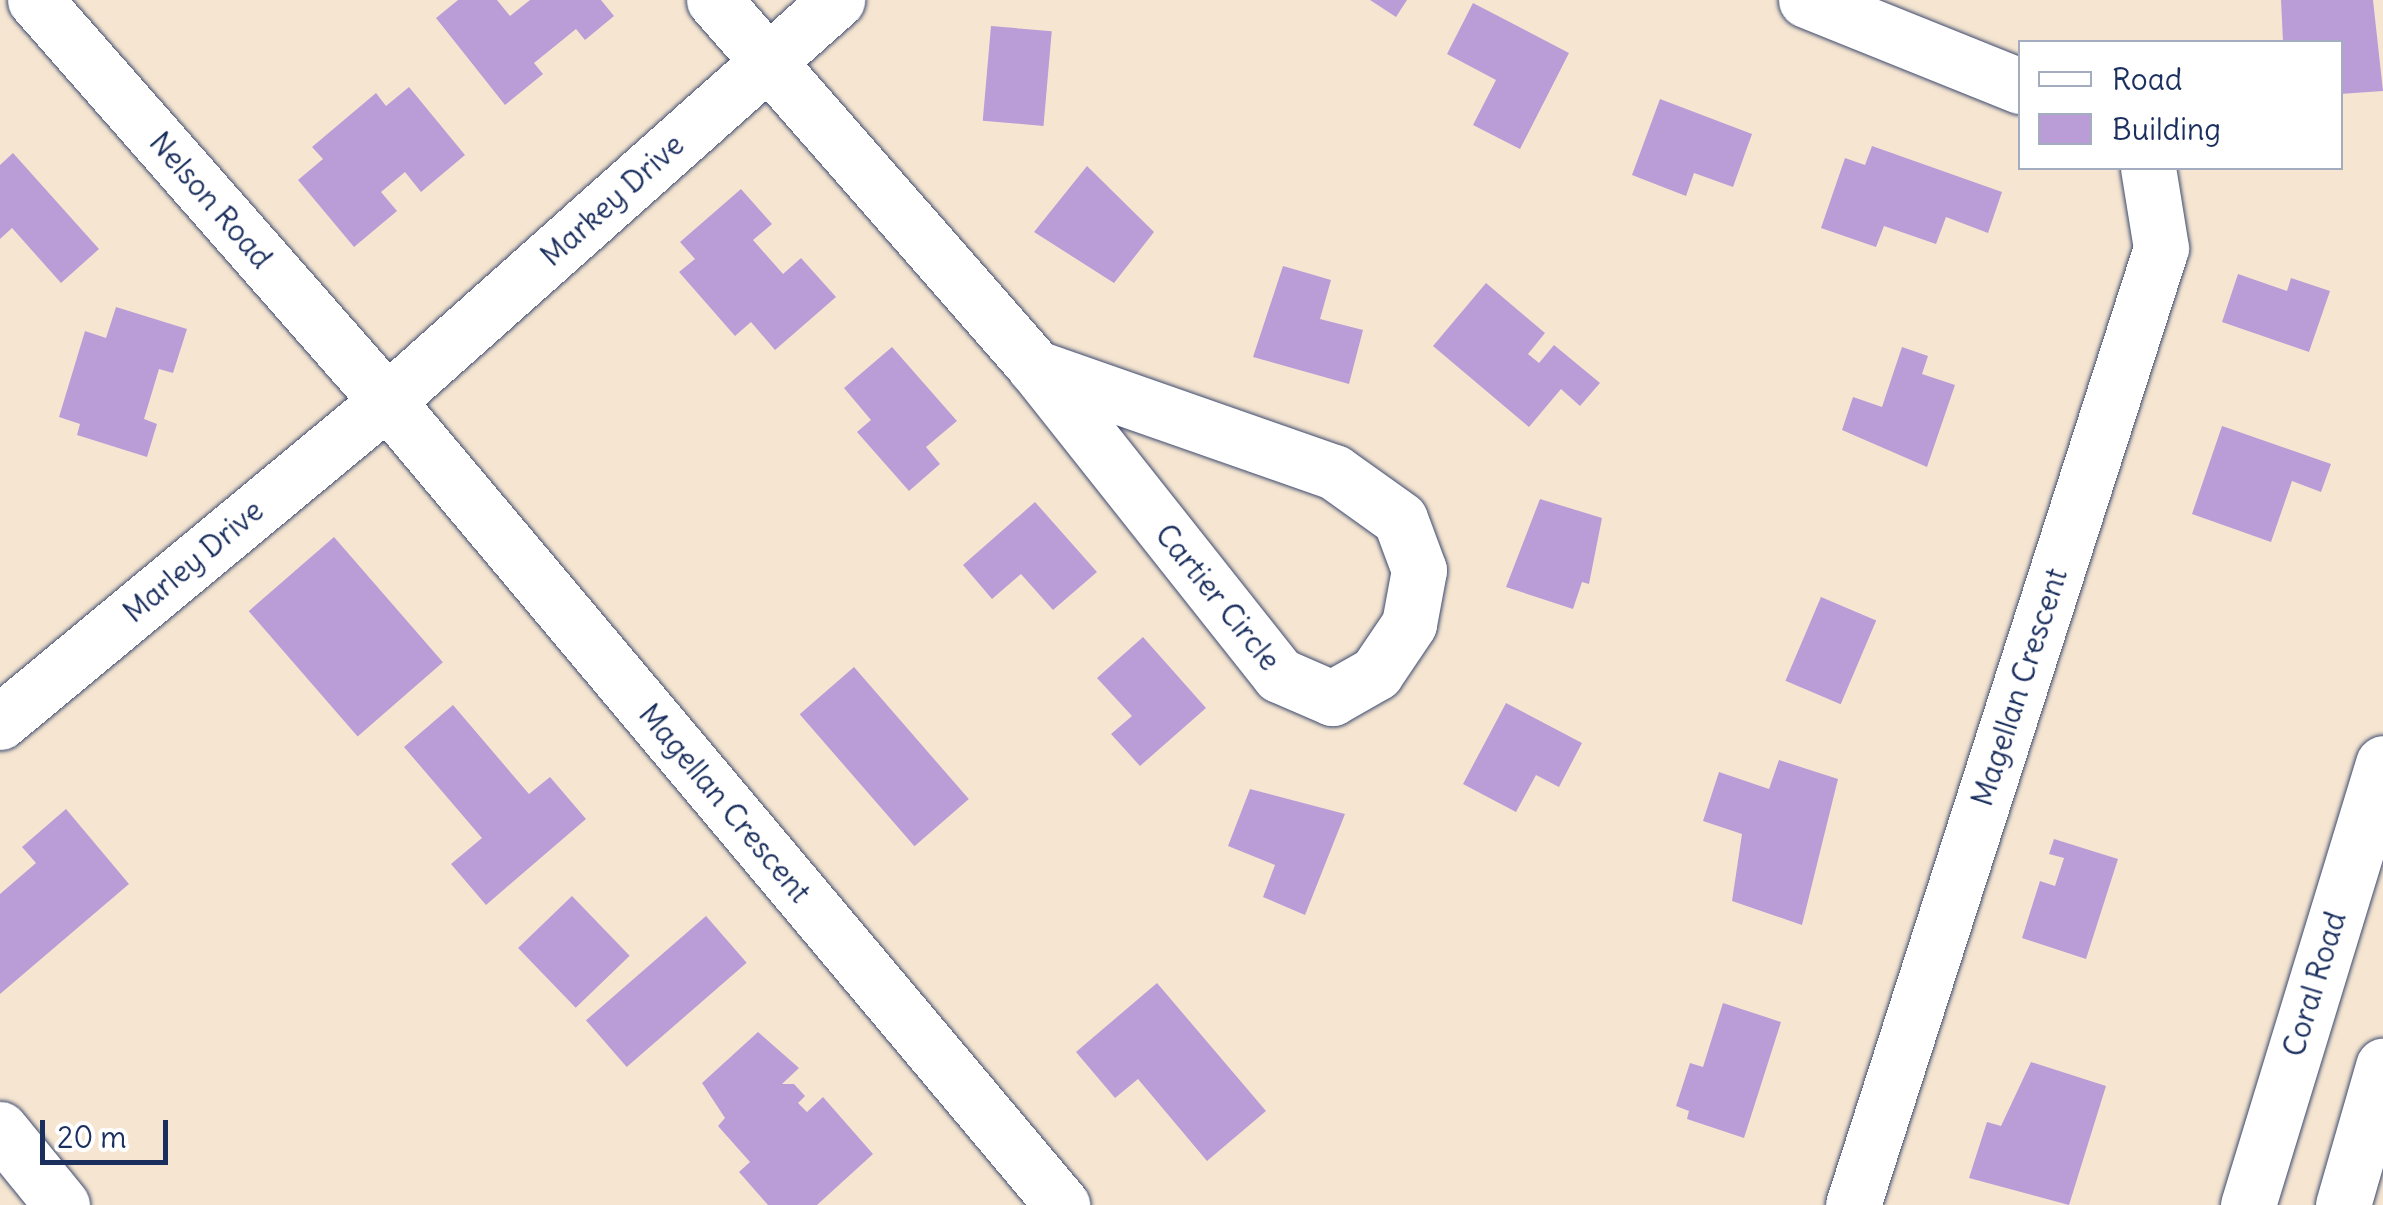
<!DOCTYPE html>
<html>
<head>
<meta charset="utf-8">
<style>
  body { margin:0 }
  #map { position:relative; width:2383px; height:1205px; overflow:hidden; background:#f6e6d1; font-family:Delius,sans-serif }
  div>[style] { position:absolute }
  .building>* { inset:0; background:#ba9dd7; transform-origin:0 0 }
  .roads { filter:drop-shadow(0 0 2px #3c4a6f) drop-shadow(0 0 2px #3c4a6f) }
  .minor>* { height:55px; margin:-27.5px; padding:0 27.5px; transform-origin:27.5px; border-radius:27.5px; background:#fff }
  .major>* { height:55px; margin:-27.5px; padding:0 27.5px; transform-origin:27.5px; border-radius:27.5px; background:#fff }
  span { translate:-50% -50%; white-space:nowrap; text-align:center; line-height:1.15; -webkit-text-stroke:10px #fff; paint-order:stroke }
  .street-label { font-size:30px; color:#1b2f5e }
  .legend { position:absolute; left:2018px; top:40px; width:325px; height:130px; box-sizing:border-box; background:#fff; border:2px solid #a4acbf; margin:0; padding:12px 18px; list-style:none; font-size:30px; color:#1b2f5e }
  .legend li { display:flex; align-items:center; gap:20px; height:50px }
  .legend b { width:50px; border:2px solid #a4acbf }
  .scale { position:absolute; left:40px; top:1120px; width:128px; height:45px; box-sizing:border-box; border:5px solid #1b2f5e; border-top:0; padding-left:12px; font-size:30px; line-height:35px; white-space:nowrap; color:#1b2f5e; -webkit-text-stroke:8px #fff; paint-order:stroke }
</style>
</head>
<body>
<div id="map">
  <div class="building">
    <div style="clip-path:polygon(458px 0,497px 0,510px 16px,530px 0,601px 0,614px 16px,585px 40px,576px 29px,534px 63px,543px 74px,505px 105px,436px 18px)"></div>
    <div style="clip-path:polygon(1370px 0,1407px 0,1396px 17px)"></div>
    <div style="clip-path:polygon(2281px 0,2373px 0,2383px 91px,2340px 94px,2340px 42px,2283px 42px)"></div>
    <div style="clip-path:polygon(1473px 3px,1569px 53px,1520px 149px,1473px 125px,1496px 80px,1447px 54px)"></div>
    <div style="left:991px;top:26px;width:61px;height:95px;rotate:5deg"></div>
    <div style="clip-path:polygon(409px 87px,465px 155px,421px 192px,405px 172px,381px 192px,397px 211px,354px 247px,298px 180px,323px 159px,312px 147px,376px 93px,386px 106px)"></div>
    <div style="clip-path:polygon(1660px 99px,1752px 134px,1733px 187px,1694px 173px,1686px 196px,1632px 175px)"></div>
    <div style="clip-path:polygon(1872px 146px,2002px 192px,1988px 233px,1946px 217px,1936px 244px,1884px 226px,1876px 247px,1821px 228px,1845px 158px,1865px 165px)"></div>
    <div style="clip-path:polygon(13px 153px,99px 249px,61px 283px,12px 228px,0 239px,0 165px)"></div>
    <div style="clip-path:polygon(1087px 166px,1154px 232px,1114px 283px,1034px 232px)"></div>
    <div style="clip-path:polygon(741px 189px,772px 224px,753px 240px,783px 274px,801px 258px,836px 297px,775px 350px,751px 322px,735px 336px,679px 272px,695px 259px,680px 242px)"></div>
    <div style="clip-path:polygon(1283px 266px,1331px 280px,1320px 319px,1363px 330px,1349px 384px,1253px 357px)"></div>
    <div style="clip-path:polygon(2238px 274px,2287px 291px,2291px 278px,2330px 291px,2309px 352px,2222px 322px)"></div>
    <div style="clip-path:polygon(1486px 283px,1545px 333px,1528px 354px,1539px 363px,1554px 345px,1600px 383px,1580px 406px,1561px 389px,1529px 427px,1433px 346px)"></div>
    <div style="clip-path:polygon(116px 307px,187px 329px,173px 373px,159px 369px,144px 419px,157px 424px,147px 457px,77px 435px,80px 424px,59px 417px,85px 331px,106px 338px)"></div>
    <div style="clip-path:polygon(892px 347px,957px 421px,926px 447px,940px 464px,909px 491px,857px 432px,871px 420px,844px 388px)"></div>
    <div style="clip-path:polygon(1902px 347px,1928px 356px,1922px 374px,1955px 385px,1927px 467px,1842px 430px,1853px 397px,1882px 407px)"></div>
    <div style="clip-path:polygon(2222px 426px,2331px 464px,2321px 492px,2292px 481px,2271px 542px,2192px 514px)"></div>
    <div style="clip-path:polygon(1540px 499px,1602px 518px,1589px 584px,1582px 582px,1573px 609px,1506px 587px)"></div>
    <div style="clip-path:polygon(1035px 502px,1097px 572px,1053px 610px,1021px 574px,992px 599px,963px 565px)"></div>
    <div style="left:334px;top:537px;width:166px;height:113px;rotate:49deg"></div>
    <div style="left:1821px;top:597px;width:60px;height:91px;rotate:23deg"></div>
    <div style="clip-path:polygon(1143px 637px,1206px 708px,1140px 766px,1111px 734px,1132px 716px,1097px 678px)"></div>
    <div style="left:854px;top:667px;width:175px;height:72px;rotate:49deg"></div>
    <div style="clip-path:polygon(1506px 703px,1582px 743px,1559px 787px,1536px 775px,1516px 812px,1463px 784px)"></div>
    <div style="clip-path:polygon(453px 705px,529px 794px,550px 777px,586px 819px,486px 905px,451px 864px,482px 838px,404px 747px)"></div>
    <div style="clip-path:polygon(1779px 760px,1838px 779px,1802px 925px,1732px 901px,1742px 834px,1703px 821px,1719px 772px,1769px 789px)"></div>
    <div style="clip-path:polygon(1250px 789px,1345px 814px,1305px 915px,1263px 897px,1275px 865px,1228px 846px)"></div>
    <div style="clip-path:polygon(66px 809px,129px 884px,0 994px,0 894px,36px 863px,22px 847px)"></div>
    <div style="clip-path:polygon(2054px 839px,2118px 859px,2086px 959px,2022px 938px,2040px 881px,2055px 886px,2064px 858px,2049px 854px)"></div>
    <div style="left:572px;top:896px;width:83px;height:75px;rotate:46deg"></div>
    <div style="left:706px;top:916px;width:62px;height:159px;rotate:49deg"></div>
    <div style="clip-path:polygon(1157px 983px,1266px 1111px,1207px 1161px,1138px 1079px,1115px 1098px,1076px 1052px)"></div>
    <div style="clip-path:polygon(1723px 1003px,1781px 1022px,1744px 1138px,1687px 1119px,1689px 1111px,1676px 1106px,1690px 1063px,1703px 1067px)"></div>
    <div style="clip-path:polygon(758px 1032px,799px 1068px,782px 1084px,794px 1084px,805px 1096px,798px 1103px,807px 1112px,823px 1097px,873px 1154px,817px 1205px,768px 1205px,739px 1172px,750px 1162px,718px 1126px,725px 1118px,702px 1083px)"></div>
    <div style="clip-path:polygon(2031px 1062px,2106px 1086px,2069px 1205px,1969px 1178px,1987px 1122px,2001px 1126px)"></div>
  </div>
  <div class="roads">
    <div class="minor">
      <div style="left:35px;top:0;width:534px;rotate:48.72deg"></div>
      <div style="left:387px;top:401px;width:1050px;rotate:49.98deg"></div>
      <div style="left:714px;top:0;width:488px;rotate:48.8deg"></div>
      <div style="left:1035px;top:367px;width:393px;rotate:51.6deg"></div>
      <div style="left:1279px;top:675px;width:58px;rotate:23.5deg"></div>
      <div style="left:1332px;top:698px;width:51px;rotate:-29.6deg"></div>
      <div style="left:1376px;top:673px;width:59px;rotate:-56deg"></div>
      <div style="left:1409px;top:624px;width:55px;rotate:-79.5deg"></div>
      <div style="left:1419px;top:570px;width:54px;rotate:-110.4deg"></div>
      <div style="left:1400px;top:519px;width:81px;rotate:-144.5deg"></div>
      <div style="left:1334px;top:472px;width:317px;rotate:-160.7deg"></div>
      <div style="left:1806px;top:0;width:231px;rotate:21.9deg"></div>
      <div style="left:0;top:722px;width:503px;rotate:-39.67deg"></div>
      <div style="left:387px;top:401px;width:603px;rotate:-41.7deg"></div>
      <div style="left:0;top:1129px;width:98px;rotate:50.8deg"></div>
      <div style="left:1853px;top:1205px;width:1005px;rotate:-72.16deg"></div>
      <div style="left:2161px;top:248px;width:81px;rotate:-99.2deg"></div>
    </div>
    <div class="major">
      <div style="left:2248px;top:1205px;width:462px;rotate:-73deg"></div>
      <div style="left:2343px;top:1205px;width:145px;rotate:-73.9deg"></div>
    </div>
  </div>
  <div class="street-label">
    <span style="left:211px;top:200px;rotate:49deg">Nelson Road</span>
    <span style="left:612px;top:200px;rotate:-42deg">Markey Drive</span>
    <span style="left:193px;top:561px;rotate:-40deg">Marley Drive</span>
    <span style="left:1218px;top:597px;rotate:51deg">Cartier Circle</span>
    <span style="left:2019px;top:687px;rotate:-72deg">Magellan Crescent</span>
    <span style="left:725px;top:803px;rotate:50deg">Magellan Crescent</span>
    <span style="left:2314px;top:984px;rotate:-73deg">Coral Road</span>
  </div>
  <ul class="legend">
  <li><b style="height:12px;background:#fff"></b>Road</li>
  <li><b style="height:28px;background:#ba9dd7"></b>Building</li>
  </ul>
  <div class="scale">20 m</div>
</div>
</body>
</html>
